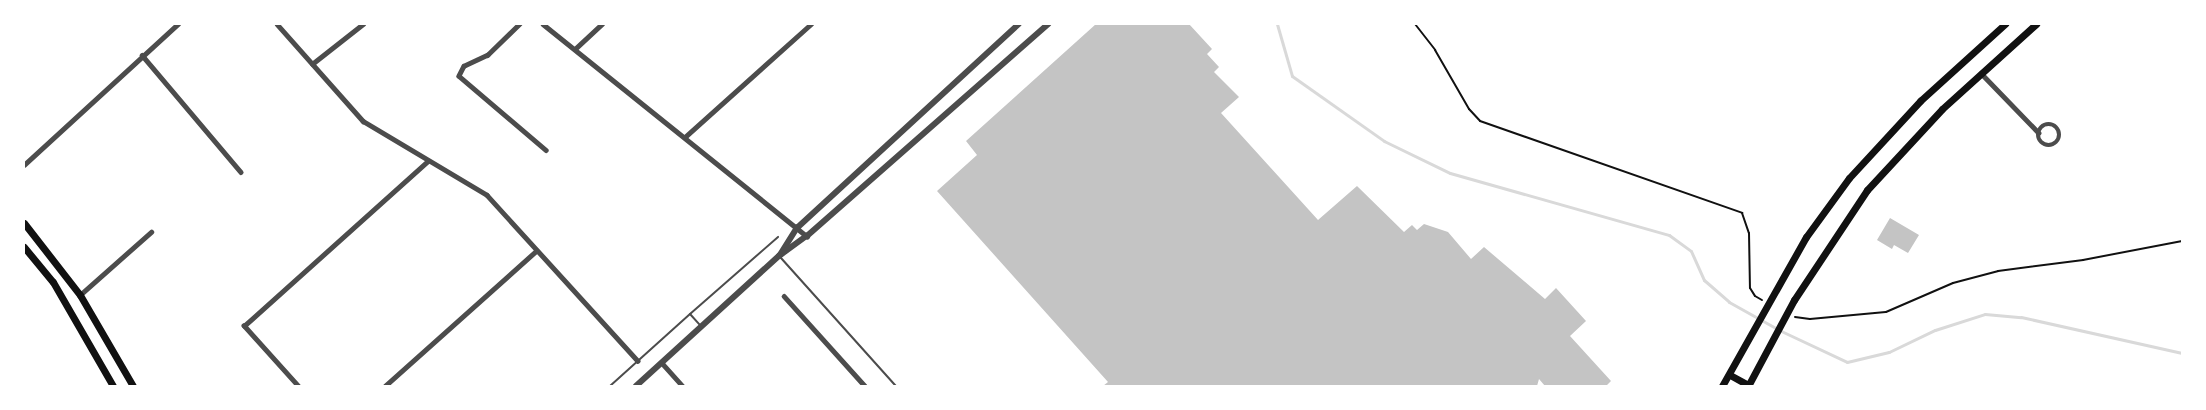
<!DOCTYPE html>
<html>
<head>
<meta charset="utf-8">
<style>
  body { margin:0 }
  #map { position:relative; width:2206px; height:410px; overflow:hidden; background:#fff; font-family:Ubuntu,sans-serif }
  div>[style] { position:absolute }
  .stream>* { height:3px; margin:-1.5px; padding:0 1.5px; transform-origin:1.5px; border-radius:1.5px; background:#d9d9d9 }
  .building>* { inset:0; background:#c4c4c4 }
  .path>* { height:2px; margin:-1px; padding:0 1px; transform-origin:1px; border-radius:1px; background:#111 }
  .service>* { height:2px; margin:-1px; padding:0 1px; transform-origin:1px; border-radius:1px; background:#4c4c4c }
  .minor>* { height:4.5px; margin:-2.25px; padding:0 2.25px; transform-origin:2.25px; border-radius:2.25px; background:#4c4c4c }
  .minor>.ring { margin:-2.25px; padding:0; box-sizing:content-box; background:none; border:4.5px solid #4c4c4c; border-radius:50% }
  .tertiary>* { height:5.5px; margin:-2.75px; padding:0 2.75px; transform-origin:2.75px; border-radius:2.75px; background:#4c4c4c }
  .primary>* { height:7px; margin:-3.5px; padding:0 3.5px; transform-origin:3.5px; border-radius:3.5px; background:#111 }
  .trunk>* { height:7px; margin:-3.5px; padding:0 3.5px; transform-origin:3.5px; border-radius:3.5px; background:#111 }
  span { translate:-50% -50%; white-space:nowrap; text-align:center; line-height:1.15; -webkit-text-stroke:4px #fff; paint-order:stroke }
  .frame { position:absolute; inset:0; border:25px solid #fff; pointer-events:none }
</style>
</head>
<body>
<div id="map">
  <div class="stream">
    <div style="left:1277px;top:24px;width:54px;rotate:73.9deg"></div>
    <div style="left:1292px;top:76px;width:113px;rotate:35.2deg"></div>
    <div style="left:1384px;top:141px;width:73px;rotate:25.9deg"></div>
    <div style="left:1450px;top:173px;width:228px;rotate:15.8deg"></div>
    <div style="left:1669px;top:235px;width:27px;rotate:36deg"></div>
    <div style="left:1691px;top:251px;width:32px;rotate:66deg"></div>
    <div style="left:1704px;top:280px;width:33px;rotate:41deg"></div>
    <div style="left:1729px;top:302px;width:57px;rotate:29.2deg"></div>
    <div style="left:1779px;top:330px;width:75px;rotate:25.2deg"></div>
    <div style="left:1847px;top:362px;width:43px;rotate:-13.4deg"></div>
    <div style="left:1889px;top:352px;width:51px;rotate:-25.6deg"></div>
    <div style="left:1935px;top:330px;width:52px;rotate:-17.7deg"></div>
    <div style="left:1985px;top:314px;width:36px;rotate:5deg"></div>
    <div style="left:2021px;top:317px;width:165px;rotate:12.6deg"></div>
  </div>
  <div class="building">
    <div style="clip-path:polygon(1096px 24px,1189px 24px,1212px 49px,1207px 54px,1219px 67px,1214px 72px,1239px 97px,1221px 113px,1318px 220px,1357px 186px,1404px 232px,1412px 225px,1417px 230px,1424px 224px,1448px 232px,1471px 259px,1484px 247px,1545px 299px,1556px 288px,1586px 321px,1570px 336px,1611px 381px,1606px 386px,1545px 386px,1539px 379px,1537px 386px,1103px 386px,1108px 382px,937px 191px,977px 155px,966px 141px)"></div>
    <div style="clip-path:polygon(1890px 218px,1919px 235px,1908px 253px,1894px 245px,1892px 249px,1877px 240px)"></div>
  </div>
  <div class="path">
    <div style="left:1415px;top:24px;width:33px;rotate:52deg"></div>
    <div style="left:1435px;top:50px;width:68px;rotate:60deg"></div>
    <div style="left:1469px;top:109px;width:16px;rotate:47deg"></div>
    <div style="left:1480px;top:121px;width:278px;rotate:19.3deg"></div>
    <div style="left:1742px;top:213px;width:21px;rotate:71deg"></div>
    <div style="left:1749px;top:233px;width:55px;rotate:89deg"></div>
    <div style="left:1750px;top:288px;width:9px;rotate:58deg"></div>
    <div style="left:1755px;top:296px;width:8px;rotate:30deg"></div>
    <div style="left:1795px;top:317px;width:15px;rotate:8deg"></div>
    <div style="left:1810px;top:319px;width:76px;rotate:-5.3deg"></div>
    <div style="left:1886px;top:312px;width:73px;rotate:-23.4deg"></div>
    <div style="left:1953px;top:283px;width:47px;rotate:-14.9deg"></div>
    <div style="left:1998px;top:271px;width:86px;rotate:-7.4deg"></div>
    <div style="left:2083px;top:260px;width:101px;rotate:-10.9deg"></div>
  </div>
  <div class="service">
    <div style="left:781px;top:258px;width:172px;rotate:48.1deg"></div>
    <div style="left:690px;top:314px;width:117px;rotate:-41.2deg"></div>
    <div style="left:610px;top:386px;width:108px;rotate:-42deg"></div>
    <div style="left:690px;top:314px;width:15px;rotate:48deg"></div>
  </div>
  <div class="minor">
    <div style="left:277px;top:24px;width:130px;rotate:48.4deg"></div>
    <div style="left:363px;top:121px;width:144px;rotate:30.8deg"></div>
    <div style="left:487px;top:195px;width:224px;rotate:47.7deg"></div>
    <div style="left:520px;top:24px;width:45px;rotate:135.9deg"></div>
    <div style="left:488px;top:55px;width:26px;rotate:155deg"></div>
    <div style="left:464px;top:66px;width:11px;rotate:117deg"></div>
    <div style="left:459px;top:76px;width:114px;rotate:40.4deg"></div>
    <div style="left:543px;top:24px;width:339px;rotate:38.8deg"></div>
    <div style="left:575px;top:49px;width:37px;rotate:-43deg"></div>
    <div style="left:142px;top:55px;width:153px;rotate:49.8deg"></div>
    <div style="left:312px;top:64px;width:65px;rotate:-38.1deg"></div>
    <div style="left:1981px;top:73px;width:83px;rotate:46deg"></div>
    <div class="ring" style="left:2038px;top:124px;width:17.5px;height:17.5px"></div>
    <div style="left:685px;top:137px;width:169px;rotate:-41.9deg"></div>
    <div style="left:24px;top:165px;width:209px;rotate:-42.5deg"></div>
    <div style="left:80px;top:295px;width:95px;rotate:-41.6deg"></div>
    <div style="left:784px;top:296px;width:121px;rotate:48deg"></div>
    <div style="left:662px;top:363px;width:31px;rotate:48deg"></div>
    <div style="left:298px;top:386px;width:81px;rotate:-132deg"></div>
    <div style="left:244px;top:326px;width:247px;rotate:-41.9deg"></div>
    <div style="left:385px;top:386px;width:203px;rotate:-41.8deg"></div>
  </div>
  <div class="tertiary">
    <div style="left:780px;top:255px;width:32px;rotate:-58deg"></div>
    <div style="left:797px;top:228px;width:301px;rotate:-42.6deg"></div>
    <div style="left:636px;top:386px;width:193px;rotate:-42.3deg"></div>
    <div style="left:779px;top:256px;width:34px;rotate:-36deg"></div>
    <div style="left:807px;top:236px;width:321px;rotate:-41.3deg"></div>
  </div>
  <div class="primary">
    <div style="left:1730px;top:375px;width:21px;rotate:29deg"></div>
    <div style="left:1722px;top:386px;width:171px;rotate:-60.6deg"></div>
    <div style="left:1806px;top:237px;width:73px;rotate:-53.9deg"></div>
    <div style="left:1849px;top:178px;width:105px;rotate:-47.3deg"></div>
    <div style="left:1920px;top:101px;width:115px;rotate:-42.2deg"></div>
    <div style="left:1748px;top:386px;width:98px;rotate:-61.9deg"></div>
    <div style="left:1794px;top:300px;width:132px;rotate:-56.4deg"></div>
    <div style="left:1867px;top:190px;width:110px;rotate:-47.2deg"></div>
    <div style="left:1942px;top:109px;width:127px;rotate:-42.1deg"></div>
  </div>
  <div class="trunk">
    <div style="left:24px;top:223px;width:91px;rotate:52.1deg"></div>
    <div style="left:80px;top:295px;width:105px;rotate:59.8deg"></div>
    <div style="left:24px;top:247px;width:45px;rotate:50.4deg"></div>
    <div style="left:53px;top:282px;width:120px;rotate:60deg"></div>
  </div>
  <div class="frame"></div>
</div>
</body>
</html>
